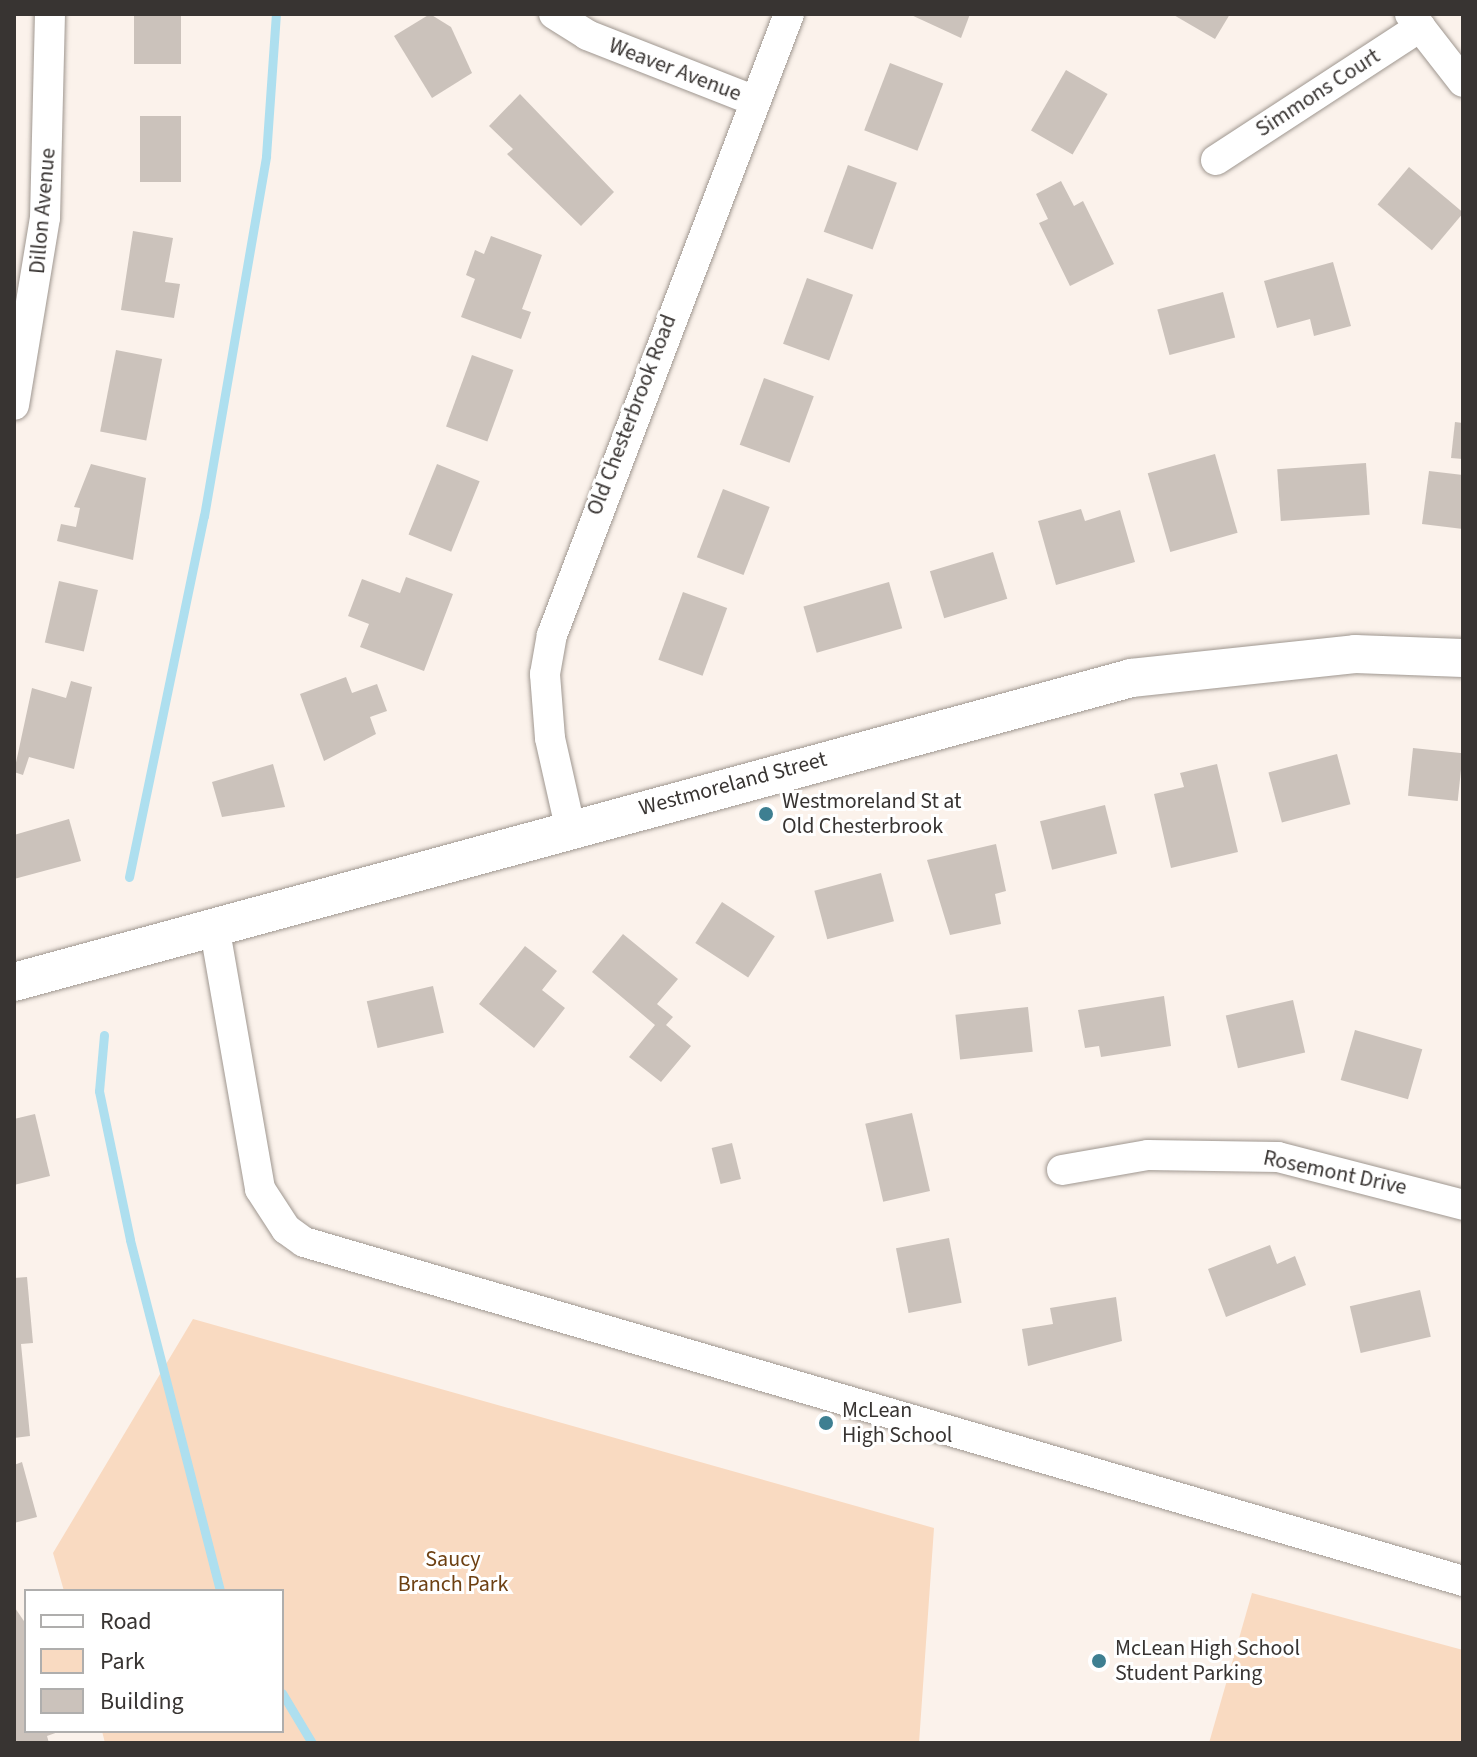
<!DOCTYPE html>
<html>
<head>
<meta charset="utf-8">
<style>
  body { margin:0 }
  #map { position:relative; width:1477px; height:1757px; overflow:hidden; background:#fbf2eb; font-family:"Source Sans 3",sans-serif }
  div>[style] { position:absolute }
  .green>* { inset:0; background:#f9dac1 }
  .stream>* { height:9px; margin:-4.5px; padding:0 4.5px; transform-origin:4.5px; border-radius:4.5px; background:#aedfef }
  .building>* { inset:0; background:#cbc2bb; transform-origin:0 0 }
  .roads { filter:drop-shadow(0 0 2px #9f9790) drop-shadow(0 0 2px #9f9790) }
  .minor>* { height:30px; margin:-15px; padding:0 15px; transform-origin:15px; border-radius:15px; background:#fff }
  .major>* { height:38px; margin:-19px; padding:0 19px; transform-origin:19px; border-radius:19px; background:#fff }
  .dots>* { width:22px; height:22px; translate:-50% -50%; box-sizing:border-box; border:4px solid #fff; border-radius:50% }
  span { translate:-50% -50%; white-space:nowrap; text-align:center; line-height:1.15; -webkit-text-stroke:6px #fff; paint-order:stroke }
  .street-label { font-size:22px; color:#383432 }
  .poi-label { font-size:22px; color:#383432 }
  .left { translate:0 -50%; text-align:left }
  .park-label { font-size:22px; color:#6d4012 }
  .frame { position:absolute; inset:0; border:16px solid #383432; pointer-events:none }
  .legend { position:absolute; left:24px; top:1589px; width:260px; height:144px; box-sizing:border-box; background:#fff; border:2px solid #afaead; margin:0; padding:10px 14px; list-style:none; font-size:24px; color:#383432 }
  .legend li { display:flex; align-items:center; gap:16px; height:40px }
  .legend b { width:40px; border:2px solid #afaead }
</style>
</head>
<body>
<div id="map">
  <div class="green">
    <div style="clip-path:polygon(193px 1319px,934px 1528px,919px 1743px,105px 1743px,102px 1731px,282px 1731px,282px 1591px,64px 1591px,53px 1553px)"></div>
    <div style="clip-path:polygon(1252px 1593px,1463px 1650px,1463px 1743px,1209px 1743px)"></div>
  </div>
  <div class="stream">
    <div style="left:129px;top:877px;width:369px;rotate:-78.3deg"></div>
    <div style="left:204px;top:516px;width:365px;rotate:-80.2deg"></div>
    <div style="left:266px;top:156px;width:142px;rotate:-86deg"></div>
    <div style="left:104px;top:1035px;width:56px;rotate:95.1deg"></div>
    <div style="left:99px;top:1091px;width:152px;rotate:78.2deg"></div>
    <div style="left:130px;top:1240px;width:362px;rotate:75.6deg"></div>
    <div style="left:282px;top:1693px;width:58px;rotate:59deg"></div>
  </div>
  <div class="building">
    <div style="left:134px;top:14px;width:47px;height:50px"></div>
    <div style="clip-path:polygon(430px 14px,451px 27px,472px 73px,432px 98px,394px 36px)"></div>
    <div style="clip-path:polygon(909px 14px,970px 14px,961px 38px)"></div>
    <div style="clip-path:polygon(1172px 14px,1230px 14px,1215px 39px)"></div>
    <div style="left:890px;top:63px;width:57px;height:72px;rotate:21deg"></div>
    <div style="left:1066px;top:70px;width:48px;height:70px;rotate:30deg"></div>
    <div style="clip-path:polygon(520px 94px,614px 192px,581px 226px,507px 154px,513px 149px,489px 126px)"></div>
    <div style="left:140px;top:116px;width:41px;height:66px"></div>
    <div style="left:848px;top:165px;width:52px;height:71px;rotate:20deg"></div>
    <div style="left:1409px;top:167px;width:71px;height:49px;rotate:40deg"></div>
    <div style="clip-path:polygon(1061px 181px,1074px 206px,1083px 201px,1114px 264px,1070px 286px,1039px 223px,1048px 219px,1036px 194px)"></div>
    <div style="clip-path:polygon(133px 231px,173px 238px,165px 282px,180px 284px,174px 318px,121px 310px)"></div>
    <div style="clip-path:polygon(491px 236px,542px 255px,522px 309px,531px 312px,521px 339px,461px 317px,475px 279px,466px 275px,475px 250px,484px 254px)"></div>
    <div style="clip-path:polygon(1333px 262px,1351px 326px,1314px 336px,1310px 319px,1277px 328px,1264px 281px)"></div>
    <div style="left:807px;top:278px;width:49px;height:70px;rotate:20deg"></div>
    <div style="left:1223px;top:292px;width:47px;height:68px;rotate:75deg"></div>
    <div style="left:116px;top:350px;width:47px;height:83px;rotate:11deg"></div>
    <div style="left:472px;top:355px;width:44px;height:76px;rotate:20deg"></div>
    <div style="left:764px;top:378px;width:53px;height:71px;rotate:20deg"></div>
    <div style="clip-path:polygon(1455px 422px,1463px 423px,1463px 459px,1451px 458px)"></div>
    <div style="left:1215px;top:454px;width:82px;height:70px;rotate:74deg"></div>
    <div style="left:1366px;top:463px;width:52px;height:89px;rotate:86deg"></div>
    <div style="clip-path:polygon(91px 464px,146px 478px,133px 560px,57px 541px,61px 524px,76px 527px,80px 508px,74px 507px)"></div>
    <div style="left:437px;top:464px;width:46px;height:76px;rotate:22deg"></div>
    <div style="clip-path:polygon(1429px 471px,1463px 475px,1463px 529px,1422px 524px)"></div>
    <div style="left:723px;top:489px;width:50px;height:73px;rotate:21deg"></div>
    <div style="clip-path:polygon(1081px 509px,1085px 521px,1120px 510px,1135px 562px,1056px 585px,1038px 521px)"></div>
    <div style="left:993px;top:552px;width:49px;height:66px;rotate:73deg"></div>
    <div style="clip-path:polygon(406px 577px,453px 594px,424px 671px,360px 647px,369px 624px,348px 616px,362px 579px,400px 593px)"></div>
    <div style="left:59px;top:581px;width:40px;height:63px;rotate:13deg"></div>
    <div style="left:889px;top:582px;width:48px;height:89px;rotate:74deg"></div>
    <div style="left:683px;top:592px;width:47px;height:72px;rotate:20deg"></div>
    <div style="clip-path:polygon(346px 677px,352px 693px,377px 684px,387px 711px,370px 717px,376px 734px,324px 761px,300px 694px)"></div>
    <div style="clip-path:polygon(71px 681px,92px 687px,74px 769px,29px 757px,23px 775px,14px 772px,32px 688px,66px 698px)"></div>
    <div style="left:1413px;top:748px;width:50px;height:48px;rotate:6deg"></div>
    <div style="left:1337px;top:754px;width:52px;height:71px;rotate:75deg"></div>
    <div style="clip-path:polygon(273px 764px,285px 807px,222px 817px,212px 782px)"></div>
    <div style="clip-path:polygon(1217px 764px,1238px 852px,1171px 868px,1154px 794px,1184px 787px,1180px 773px)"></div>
    <div style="left:1105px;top:805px;width:50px;height:67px;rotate:76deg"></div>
    <div style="clip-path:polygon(69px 819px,81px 861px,14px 879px,14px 835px)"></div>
    <div style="clip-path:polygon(996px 844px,1006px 891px,995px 894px,1001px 924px,950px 935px,927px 860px)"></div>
    <div style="left:881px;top:873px;width:50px;height:69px;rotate:75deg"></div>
    <div style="left:722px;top:902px;width:63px;height:49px;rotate:33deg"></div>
    <div style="clip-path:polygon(623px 934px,678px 979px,657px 1004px,673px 1017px,666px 1025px,691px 1046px,661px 1082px,629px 1057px,655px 1025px,592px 972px)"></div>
    <div style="clip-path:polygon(525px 946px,557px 971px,542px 990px,565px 1008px,534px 1048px,479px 1004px)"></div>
    <div style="left:433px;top:986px;width:48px;height:68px;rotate:77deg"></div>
    <div style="clip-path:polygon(1164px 996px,1171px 1046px,1101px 1057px,1099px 1046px,1085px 1048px,1078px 1010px)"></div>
    <div style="left:1293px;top:1000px;width:54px;height:69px;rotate:77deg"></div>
    <div style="left:1028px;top:1007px;width:45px;height:73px;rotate:84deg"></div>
    <div style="left:1355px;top:1030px;width:70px;height:52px;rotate:16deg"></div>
    <div style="left:912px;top:1113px;width:80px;height:48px;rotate:77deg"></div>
    <div style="clip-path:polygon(35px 1114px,50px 1176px,14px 1185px,14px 1119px)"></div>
    <div style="left:732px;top:1143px;width:37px;height:21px;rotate:76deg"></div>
    <div style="left:949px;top:1238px;width:66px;height:54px;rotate:79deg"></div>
    <div style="clip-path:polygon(1270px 1245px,1277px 1264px,1295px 1256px,1306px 1285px,1226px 1317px,1208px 1269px)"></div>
    <div style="clip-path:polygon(27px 1277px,33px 1343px,21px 1344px,30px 1436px,14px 1438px,14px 1278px)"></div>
    <div style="left:1420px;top:1290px;width:48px;height:72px;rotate:77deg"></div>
    <div style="clip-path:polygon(1116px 1297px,1122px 1341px,1028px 1366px,1022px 1329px,1053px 1324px,1050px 1308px)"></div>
    <div style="clip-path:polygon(22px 1462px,37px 1517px,14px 1523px,14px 1465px)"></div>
    <div style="clip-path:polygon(15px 1608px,26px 1624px,26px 1731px,61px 1731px,47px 1736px,49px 1743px,14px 1743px)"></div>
  </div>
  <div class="roads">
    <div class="minor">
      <div style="left:554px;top:14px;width:39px;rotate:32deg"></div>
      <div style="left:587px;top:35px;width:180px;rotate:21.4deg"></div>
      <div style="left:1410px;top:14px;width:86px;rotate:52.1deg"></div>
      <div style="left:1216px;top:160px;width:244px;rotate:-33.1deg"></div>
      <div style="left:14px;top:405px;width:190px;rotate:-80.6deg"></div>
      <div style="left:45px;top:218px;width:204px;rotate:-88.6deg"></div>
      <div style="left:570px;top:827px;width:91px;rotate:-102.7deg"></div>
      <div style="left:550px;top:738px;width:64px;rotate:-94.5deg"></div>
      <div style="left:545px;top:674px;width:40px;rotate:-80deg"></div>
      <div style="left:552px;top:635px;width:665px;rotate:-69.11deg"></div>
      <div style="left:214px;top:925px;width:268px;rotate:80.1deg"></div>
      <div style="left:260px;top:1189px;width:48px;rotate:57deg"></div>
      <div style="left:286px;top:1229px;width:22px;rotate:36deg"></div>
      <div style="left:304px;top:1242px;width:1208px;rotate:16.3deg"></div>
      <div style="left:1062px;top:1170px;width:87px;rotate:-9.9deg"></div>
      <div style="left:1148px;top:1155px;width:130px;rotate:0.9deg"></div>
      <div style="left:1278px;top:1157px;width:191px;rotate:14.5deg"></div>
    </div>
    <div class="major">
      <div style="left:14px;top:982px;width:1158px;rotate:-15.22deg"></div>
      <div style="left:1131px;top:678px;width:225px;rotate:-6.1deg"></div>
      <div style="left:1355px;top:654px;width:108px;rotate:2.1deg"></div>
    </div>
  </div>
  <div class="dots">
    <div style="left:766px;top:814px;background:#3e7f91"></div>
    <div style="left:826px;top:1423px;background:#3e7f91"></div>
    <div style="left:1099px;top:1661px;background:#3e7f91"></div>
  </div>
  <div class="street-label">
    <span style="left:675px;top:70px;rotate:21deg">Weaver Avenue</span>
    <span style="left:1318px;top:93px;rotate:-33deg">Simmons Court</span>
    <span style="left:43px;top:211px;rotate:-85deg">Dillon Avenue</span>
    <span style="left:632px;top:415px;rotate:-69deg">Old Chesterbrook Road</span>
    <span style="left:733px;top:784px;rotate:-15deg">Westmoreland Street</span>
    <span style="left:1335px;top:1173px;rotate:12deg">Rosemont Drive</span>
  </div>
  <div class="poi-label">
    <span class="left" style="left:782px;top:814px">Westmoreland St at<br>Old Chesterbrook</span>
    <span class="left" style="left:842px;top:1423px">McLean<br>High School</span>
    <span class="left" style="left:1115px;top:1661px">McLean High School<br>Student Parking</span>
  </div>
  <div class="park-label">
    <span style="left:453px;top:1572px">Saucy<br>Branch Park</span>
  </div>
  <div class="frame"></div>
  <ul class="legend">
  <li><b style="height:10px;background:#fff"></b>Road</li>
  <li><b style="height:22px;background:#f9dac1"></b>Park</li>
  <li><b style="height:22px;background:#cbc2bb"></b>Building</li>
  </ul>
</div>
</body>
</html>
